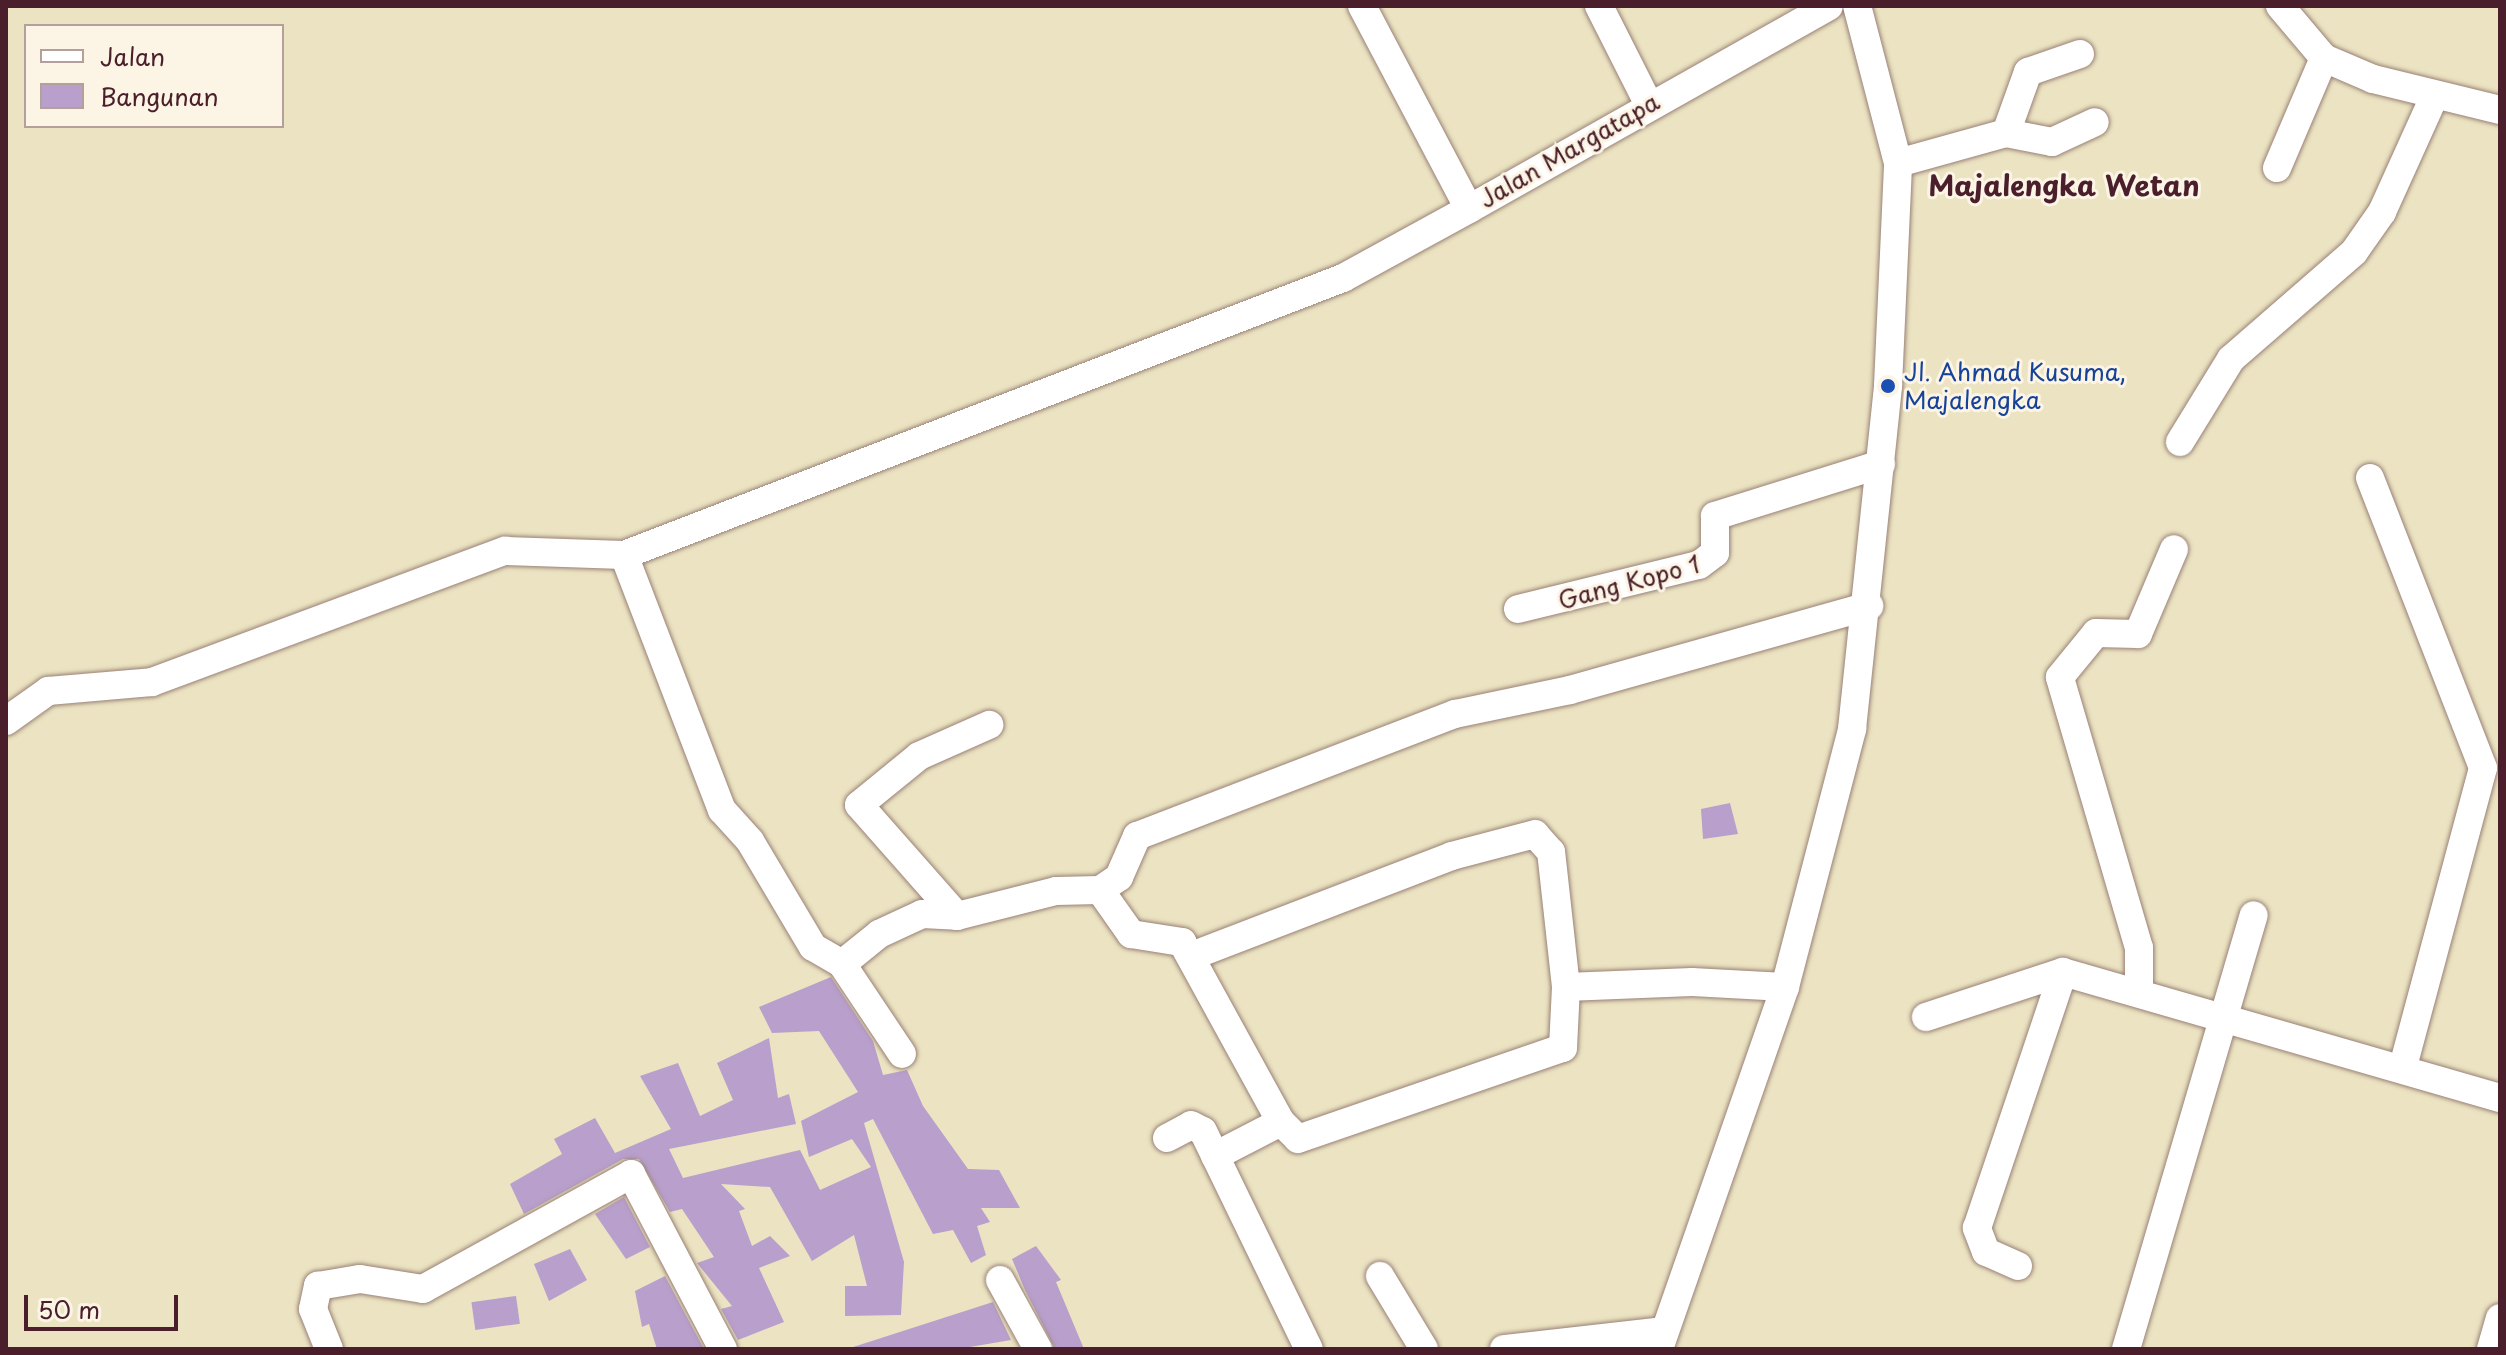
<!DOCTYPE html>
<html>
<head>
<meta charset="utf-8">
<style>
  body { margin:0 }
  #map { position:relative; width:2506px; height:1355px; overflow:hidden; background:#ebe3c2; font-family:"Playpen Sans",sans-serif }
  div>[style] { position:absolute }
  .building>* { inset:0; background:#b89fcc; transform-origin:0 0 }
  .roads { filter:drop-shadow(0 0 2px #9a8176) drop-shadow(0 0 2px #9a8176) }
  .minor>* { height:28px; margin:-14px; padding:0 14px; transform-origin:14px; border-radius:14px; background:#fff }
  .dots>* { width:22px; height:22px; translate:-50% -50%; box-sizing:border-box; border:4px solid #fcf5e5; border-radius:50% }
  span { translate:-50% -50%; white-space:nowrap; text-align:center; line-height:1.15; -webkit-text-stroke:6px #fcf5e5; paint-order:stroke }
  .street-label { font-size:24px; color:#4a1f2b }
  .transit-label { font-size:24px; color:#164399 }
  .left { translate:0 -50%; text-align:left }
  .quarter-label { font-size:28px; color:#4a1f2b; font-weight:700 }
  .frame { position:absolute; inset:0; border:8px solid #4a1f2b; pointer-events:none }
  .legend { position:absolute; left:24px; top:24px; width:260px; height:104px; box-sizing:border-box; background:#fcf5e5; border:2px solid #b59f9b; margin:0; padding:10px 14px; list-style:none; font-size:24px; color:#4a1f2b }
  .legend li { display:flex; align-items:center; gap:16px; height:40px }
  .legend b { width:40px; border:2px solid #b59f9b }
  .scale { position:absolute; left:24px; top:1295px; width:154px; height:36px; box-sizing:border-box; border:4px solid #4a1f2b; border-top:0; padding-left:10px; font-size:24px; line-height:28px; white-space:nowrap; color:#4a1f2b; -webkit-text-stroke:6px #fcf5e5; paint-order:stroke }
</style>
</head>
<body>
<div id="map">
  <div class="building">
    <div style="clip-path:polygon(1730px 803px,1738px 834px,1703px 839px,1701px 809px)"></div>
    <div style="clip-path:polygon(831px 977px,873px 1041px,883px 1075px,907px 1070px,923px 1106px,968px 1169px,999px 1170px,1020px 1208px,981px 1208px,990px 1222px,977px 1226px,986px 1255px,971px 1263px,953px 1230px,933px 1234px,873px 1119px,864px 1123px,904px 1262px,901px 1315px,845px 1316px,845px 1286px,867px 1286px,854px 1235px,812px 1261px,770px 1187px,721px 1184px,745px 1209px,739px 1211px,752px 1246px,770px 1236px,790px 1256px,759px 1268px,784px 1322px,738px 1340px,721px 1309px,732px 1306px,697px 1263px,714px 1257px,682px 1209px,670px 1212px,639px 1159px,623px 1159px,524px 1214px,510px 1184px,562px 1154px,554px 1139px,595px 1118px,615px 1153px,671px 1129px,640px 1076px,678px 1063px,700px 1116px,733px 1100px,717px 1063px,769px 1038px,778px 1098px,789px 1094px,796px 1124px,669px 1149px,683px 1178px,800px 1150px,820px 1190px,871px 1167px,852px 1139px,809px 1157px,801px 1121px,858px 1092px,819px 1031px,772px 1033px,759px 1007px)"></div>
    <div style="clip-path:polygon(624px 1197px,650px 1247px,626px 1259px,595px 1214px)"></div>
    <div style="clip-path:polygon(1036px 1246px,1061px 1280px,1056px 1282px,1084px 1349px,1055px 1349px,1025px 1290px,1012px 1259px)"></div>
    <div style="clip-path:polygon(570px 1249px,587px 1280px,549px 1301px,534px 1264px)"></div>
    <div style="clip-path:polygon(665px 1276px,704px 1349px,657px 1349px,649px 1324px,642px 1327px,635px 1291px)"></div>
    <div style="left:516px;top:1296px;width:28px;height:45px;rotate:82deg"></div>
    <div style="clip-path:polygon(993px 1302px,1011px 1340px,958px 1349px,847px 1349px)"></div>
  </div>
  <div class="roads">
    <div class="minor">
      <div style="left:1362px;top:6px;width:229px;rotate:62.2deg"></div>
      <div style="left:1469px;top:209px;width:413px;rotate:-29.4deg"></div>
      <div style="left:1599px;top:6px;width:109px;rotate:63.2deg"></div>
      <div style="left:2280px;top:6px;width:68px;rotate:49.8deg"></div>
      <div style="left:2324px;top:58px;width:53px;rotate:23.2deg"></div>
      <div style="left:2373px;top:79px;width:131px;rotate:13.7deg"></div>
      <div style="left:2006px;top:133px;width:47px;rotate:11.1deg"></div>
      <div style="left:2052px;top:142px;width:47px;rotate:-24.9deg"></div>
      <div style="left:1898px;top:163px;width:112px;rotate:-15.5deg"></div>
      <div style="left:2006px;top:133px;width:65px;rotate:-70.2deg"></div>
      <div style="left:2028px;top:72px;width:55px;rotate:-19.1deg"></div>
      <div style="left:2277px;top:168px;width:120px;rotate:-66.9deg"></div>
      <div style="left:2180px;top:442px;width:97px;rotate:-58.4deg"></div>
      <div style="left:2231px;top:359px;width:163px;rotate:-41deg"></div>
      <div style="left:2354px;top:252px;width:49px;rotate:-55deg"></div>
      <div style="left:2382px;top:212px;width:126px;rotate:-65.7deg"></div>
      <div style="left:2370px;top:478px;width:311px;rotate:68.7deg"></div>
      <div style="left:2483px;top:768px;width:310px;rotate:105deg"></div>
      <div style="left:624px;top:555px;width:273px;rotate:69deg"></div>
      <div style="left:722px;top:810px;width:42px;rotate:47.9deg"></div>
      <div style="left:750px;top:841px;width:123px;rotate:59.3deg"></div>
      <div style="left:813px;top:947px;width:34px;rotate:30deg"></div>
      <div style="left:842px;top:964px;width:108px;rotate:56.3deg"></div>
      <div style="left:1518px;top:609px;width:186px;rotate:-13.7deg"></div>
      <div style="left:1699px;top:565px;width:20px;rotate:-37deg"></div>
      <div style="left:1715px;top:553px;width:37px;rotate:-90deg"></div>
      <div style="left:1715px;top:516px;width:174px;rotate:-17.4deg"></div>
      <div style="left:6px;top:721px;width:52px;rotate:-35.5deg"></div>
      <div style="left:48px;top:691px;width:104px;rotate:-4.9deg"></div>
      <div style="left:152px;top:682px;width:377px;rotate:-20.4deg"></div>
      <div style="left:505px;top:551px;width:119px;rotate:1.9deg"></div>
      <div style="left:624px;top:555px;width:771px;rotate:-21.07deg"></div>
      <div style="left:1343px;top:278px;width:144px;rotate:-28.7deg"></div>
      <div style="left:1100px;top:890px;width:54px;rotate:54.8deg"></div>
      <div style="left:1131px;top:934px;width:52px;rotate:8.9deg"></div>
      <div style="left:1182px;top:942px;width:205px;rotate:61.2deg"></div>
      <div style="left:1281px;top:1122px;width:24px;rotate:45deg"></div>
      <div style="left:1298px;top:1139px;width:280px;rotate:-19deg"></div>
      <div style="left:1563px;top:1048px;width:61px;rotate:-87.2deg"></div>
      <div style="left:1566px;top:987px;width:136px;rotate:-96.3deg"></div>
      <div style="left:1551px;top:852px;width:24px;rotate:-132deg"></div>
      <div style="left:1535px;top:834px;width:86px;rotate:165.2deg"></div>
      <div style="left:1452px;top:856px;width:280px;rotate:159deg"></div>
      <div style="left:957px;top:916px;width:148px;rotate:-131.4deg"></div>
      <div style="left:859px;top:805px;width:77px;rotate:-39.2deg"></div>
      <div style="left:919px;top:756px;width:77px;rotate:-23.9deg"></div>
      <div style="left:842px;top:964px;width:48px;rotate:-39deg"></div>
      <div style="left:879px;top:934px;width:47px;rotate:-24.9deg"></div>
      <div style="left:922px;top:914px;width:35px;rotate:3deg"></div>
      <div style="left:957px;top:916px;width:102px;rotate:-14.2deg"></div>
      <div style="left:1056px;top:891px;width:44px;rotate:-1.3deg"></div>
      <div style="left:1100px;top:890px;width:23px;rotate:-34deg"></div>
      <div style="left:1119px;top:877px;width:45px;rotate:-66.3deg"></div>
      <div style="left:1137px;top:836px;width:341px;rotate:-21deg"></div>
      <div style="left:1455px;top:714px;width:117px;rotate:-11.8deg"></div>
      <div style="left:1570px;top:690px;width:311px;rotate:-15.7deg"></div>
      <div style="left:1566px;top:987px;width:126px;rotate:-2.3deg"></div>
      <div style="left:1692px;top:982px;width:93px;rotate:3.1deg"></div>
      <div style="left:2139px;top:988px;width:40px;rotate:-90deg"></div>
      <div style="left:2139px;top:948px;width:282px;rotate:-106.3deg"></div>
      <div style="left:2060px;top:677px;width:57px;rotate:-50.7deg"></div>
      <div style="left:2096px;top:633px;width:42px;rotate:1.4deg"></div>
      <div style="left:2138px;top:634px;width:92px;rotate:-67deg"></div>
      <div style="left:1926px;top:1017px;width:144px;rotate:-18.2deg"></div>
      <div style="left:1167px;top:1138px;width:27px;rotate:-28deg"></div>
      <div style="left:1191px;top:1125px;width:13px;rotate:27deg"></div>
      <div style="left:1203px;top:1131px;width:242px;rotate:64.1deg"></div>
      <div style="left:1215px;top:1156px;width:74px;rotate:-27.3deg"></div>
      <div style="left:2018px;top:1266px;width:35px;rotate:-156deg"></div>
      <div style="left:1986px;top:1252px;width:26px;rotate:-111deg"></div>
      <div style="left:1977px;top:1228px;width:270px;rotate:-71.4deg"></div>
      <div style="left:2063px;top:972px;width:455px;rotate:16.1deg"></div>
      <div style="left:1380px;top:1276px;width:85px;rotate:58.9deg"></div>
      <div style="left:1000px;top:1280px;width:79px;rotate:61.2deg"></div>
      <div style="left:329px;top:1349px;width:43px;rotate:-111.8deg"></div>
      <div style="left:313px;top:1309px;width:24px;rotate:-78deg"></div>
      <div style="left:318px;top:1286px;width:43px;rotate:-9.5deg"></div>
      <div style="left:360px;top:1279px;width:64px;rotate:9deg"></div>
      <div style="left:423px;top:1289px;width:238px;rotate:-28.9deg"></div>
      <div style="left:631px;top:1174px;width:198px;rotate:62.3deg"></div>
      <div style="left:1504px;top:1349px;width:161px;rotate:-6.4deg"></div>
      <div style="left:1659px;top:1349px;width:383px;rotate:-70.8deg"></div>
      <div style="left:1785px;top:987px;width:267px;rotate:-75.4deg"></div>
      <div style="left:1852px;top:729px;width:345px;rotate:-84deg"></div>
      <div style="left:1888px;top:386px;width:223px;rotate:-87.4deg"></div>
      <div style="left:1898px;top:163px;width:162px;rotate:-104.6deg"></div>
      <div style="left:2126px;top:1349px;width:452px;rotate:-73.6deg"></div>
      <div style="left:2491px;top:1349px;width:32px;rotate:-74deg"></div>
    </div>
  </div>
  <div class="dots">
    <div style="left:1888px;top:386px;background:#1a4fb4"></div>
  </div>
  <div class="street-label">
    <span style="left:1569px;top:150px;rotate:-30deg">Jalan Margatapa</span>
    <span style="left:1629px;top:582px;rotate:-15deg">Gang Kopo 1</span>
  </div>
  <div class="transit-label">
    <span class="left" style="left:1904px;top:386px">Jl. Ahmad Kusuma,<br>Majalengka</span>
  </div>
  <div class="quarter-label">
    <span style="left:2064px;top:185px">Majalengka Wetan</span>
  </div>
  <div class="frame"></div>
  <ul class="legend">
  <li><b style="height:10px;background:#fff"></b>Jalan</li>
  <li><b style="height:22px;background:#b89fcc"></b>Bangunan</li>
  </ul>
  <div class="scale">50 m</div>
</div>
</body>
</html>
